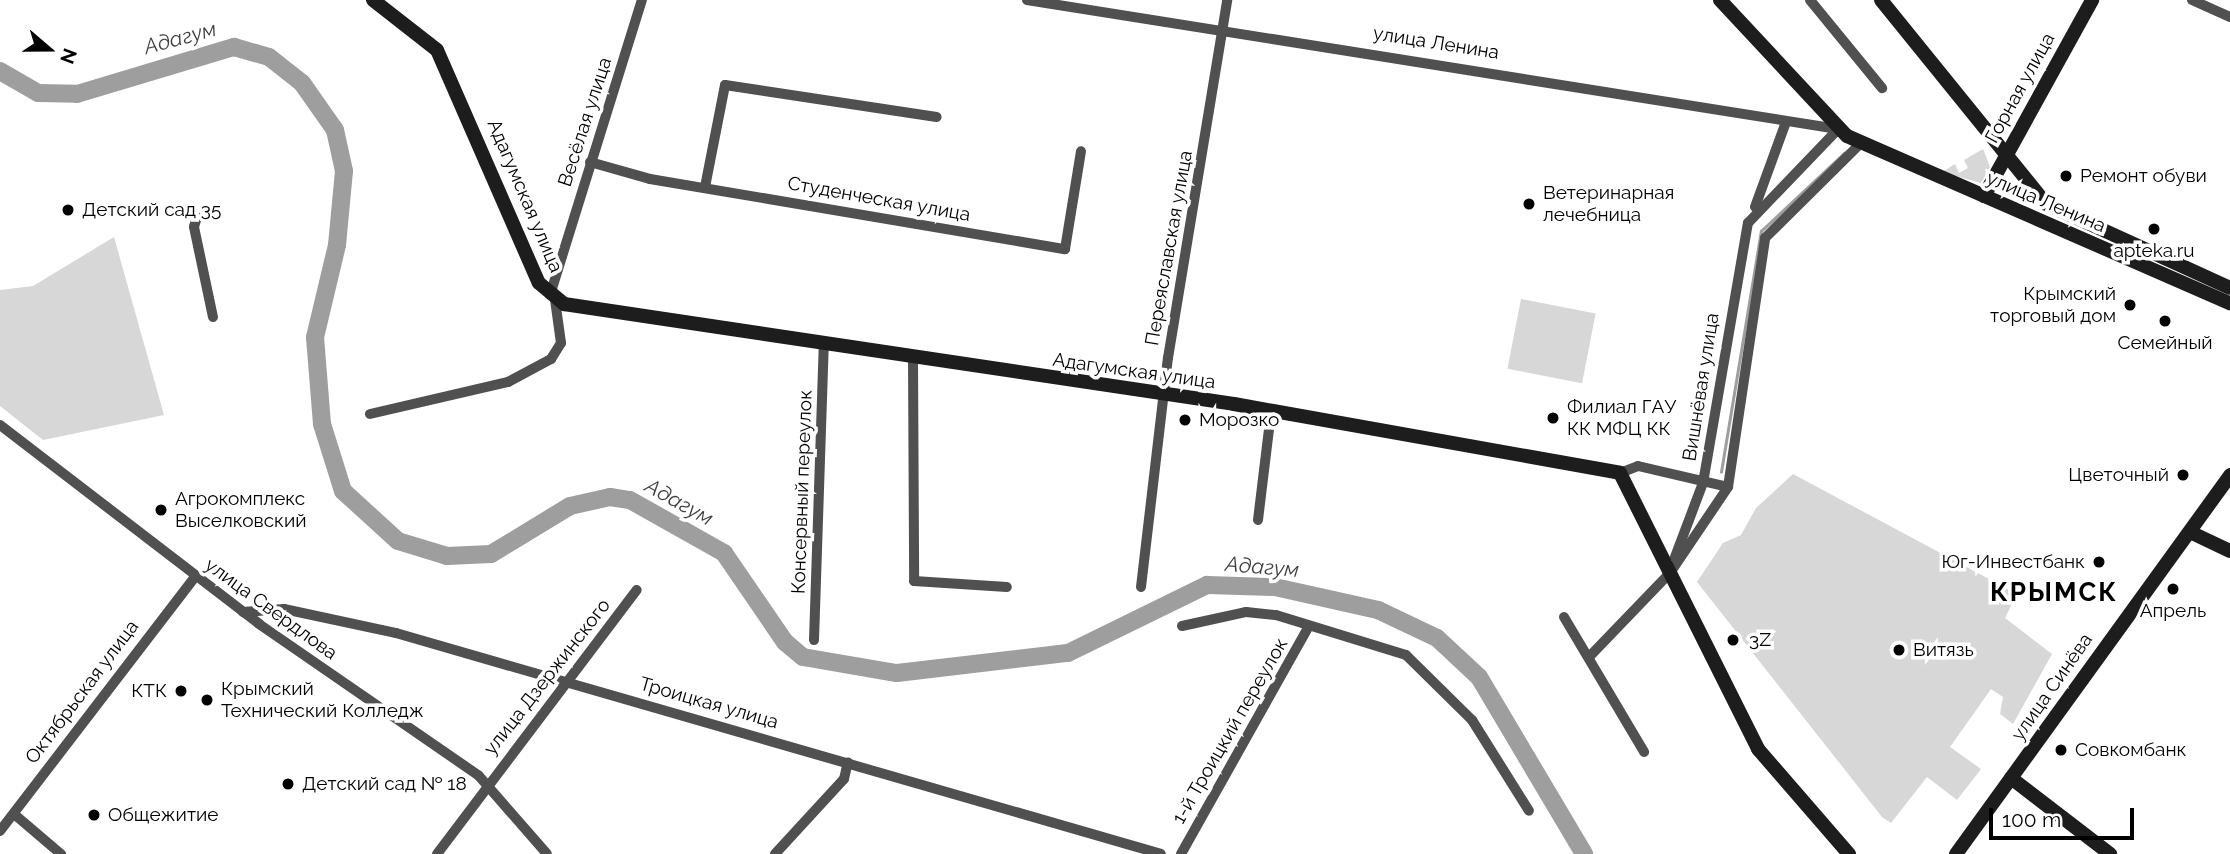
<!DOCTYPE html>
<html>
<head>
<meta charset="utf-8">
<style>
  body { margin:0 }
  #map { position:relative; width:2230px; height:854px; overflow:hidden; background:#fff; font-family:Raleway,sans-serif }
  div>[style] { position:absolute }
  .green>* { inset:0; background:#d7d7d7; transform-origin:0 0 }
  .stream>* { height:2.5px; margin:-1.25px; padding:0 1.25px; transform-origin:1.25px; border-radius:1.25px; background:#9e9e9e }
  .river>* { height:18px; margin:-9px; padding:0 9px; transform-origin:9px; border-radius:9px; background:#9e9e9e }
  .minor>* { height:10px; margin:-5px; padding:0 5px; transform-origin:5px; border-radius:5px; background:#505050 }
  .secondary>* { height:14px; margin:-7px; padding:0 7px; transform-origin:7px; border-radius:7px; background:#1d1d1d }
  .dots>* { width:19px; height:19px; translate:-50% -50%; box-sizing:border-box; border:4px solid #fff; border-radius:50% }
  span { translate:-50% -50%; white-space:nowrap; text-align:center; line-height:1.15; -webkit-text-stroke:7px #fff; paint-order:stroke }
  .street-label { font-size:19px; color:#000 }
  .poi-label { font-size:19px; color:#000 }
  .left { translate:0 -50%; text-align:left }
  .right { translate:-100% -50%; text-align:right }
  .water-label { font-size:21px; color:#3f3f3f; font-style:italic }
  .district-label { font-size:26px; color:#000; font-weight:700; letter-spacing:2px }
  .north { position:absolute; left:14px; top:14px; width:70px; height:70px; -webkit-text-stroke:5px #fff; paint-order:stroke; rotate:110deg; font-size:19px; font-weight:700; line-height:28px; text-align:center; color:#000 }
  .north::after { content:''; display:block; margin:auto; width:24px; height:32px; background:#000; clip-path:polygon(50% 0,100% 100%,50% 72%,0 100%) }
  .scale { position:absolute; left:1989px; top:808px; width:145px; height:32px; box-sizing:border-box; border:4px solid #000; border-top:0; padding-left:9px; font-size:21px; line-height:24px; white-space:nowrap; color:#000; -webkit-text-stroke:5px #fff; paint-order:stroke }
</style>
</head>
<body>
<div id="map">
  <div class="green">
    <div style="clip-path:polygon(1983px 149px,1990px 167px,1981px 183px,1942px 172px,1955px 164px,1959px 173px,1968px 168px,1964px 160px)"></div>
    <div style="clip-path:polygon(114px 237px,164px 415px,43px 440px,0 406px,0 290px,33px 286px)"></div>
    <div style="left:1521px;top:299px;width:76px;height:71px;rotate:11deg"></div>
    <div style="clip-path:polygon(1793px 474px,2017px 594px,2005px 618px,2052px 654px,2013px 724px,2000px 714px,2003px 697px,1991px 689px,1950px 747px,1981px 769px,1957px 800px,1927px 777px,1891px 823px,1882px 817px,1697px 582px,1723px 543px,1741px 535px,1756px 508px)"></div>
  </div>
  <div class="stream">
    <div style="left:1721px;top:472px;width:244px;rotate:-80.6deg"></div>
    <div style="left:1761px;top:231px;width:114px;rotate:-43.2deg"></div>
  </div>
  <div class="river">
    <div style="left:0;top:71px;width:44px;rotate:30.1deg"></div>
    <div style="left:38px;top:93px;width:39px;rotate:1deg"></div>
    <div style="left:77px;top:94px;width:164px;rotate:-16.7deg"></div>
    <div style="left:234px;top:47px;width:36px;rotate:16deg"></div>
    <div style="left:269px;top:57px;width:42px;rotate:38.2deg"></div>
    <div style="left:302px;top:83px;width:57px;rotate:54.9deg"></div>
    <div style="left:335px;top:130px;width:42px;rotate:77.6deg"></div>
    <div style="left:344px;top:171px;width:74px;rotate:95.4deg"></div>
    <div style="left:337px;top:245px;width:95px;rotate:103.4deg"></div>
    <div style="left:315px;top:337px;width:87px;rotate:85.4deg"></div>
    <div style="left:322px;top:424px;width:70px;rotate:72.6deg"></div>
    <div style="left:343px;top:491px;width:74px;rotate:42.3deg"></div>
    <div style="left:398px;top:541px;width:51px;rotate:17deg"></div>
    <div style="left:447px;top:556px;width:44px;rotate:-2.6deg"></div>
    <div style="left:491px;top:554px;width:92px;rotate:-31.3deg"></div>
    <div style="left:570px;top:506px;width:41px;rotate:-12.7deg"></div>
    <div style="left:610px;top:497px;width:20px;rotate:9deg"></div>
    <div style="left:630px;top:500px;width:108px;rotate:29.4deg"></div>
    <div style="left:724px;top:553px;width:108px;rotate:55.6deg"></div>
    <div style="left:785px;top:642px;width:23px;rotate:40deg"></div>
    <div style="left:803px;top:657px;width:95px;rotate:9.7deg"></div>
    <div style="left:897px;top:673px;width:172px;rotate:-6.7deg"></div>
    <div style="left:1068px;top:653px;width:155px;rotate:-26.1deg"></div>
    <div style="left:1207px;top:585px;width:68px;rotate:1.7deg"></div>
    <div style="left:1275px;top:587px;width:106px;rotate:12.6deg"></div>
    <div style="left:1378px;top:610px;width:65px;rotate:25.4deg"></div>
    <div style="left:1437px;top:638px;width:57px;rotate:42.9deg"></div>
    <div style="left:1479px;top:677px;width:206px;rotate:59.3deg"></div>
  </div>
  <div class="minor">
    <div style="left:1027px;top:0;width:821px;rotate:9.04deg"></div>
    <div style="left:1810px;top:0;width:114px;rotate:50.7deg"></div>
    <div style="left:2192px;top:0;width:42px;rotate:24.1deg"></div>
    <div style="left:590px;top:162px;width:62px;rotate:15.8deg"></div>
    <div style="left:650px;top:179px;width:421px;rotate:9.6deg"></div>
    <div style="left:1065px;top:249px;width:99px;rotate:-80.7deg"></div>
    <div style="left:705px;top:187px;width:104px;rotate:-78.9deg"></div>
    <div style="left:725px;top:85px;width:214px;rotate:8.6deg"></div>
    <div style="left:1755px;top:207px;width:90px;rotate:-70deg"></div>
    <div style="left:197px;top:217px;width:10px;rotate:107deg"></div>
    <div style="left:194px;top:227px;width:92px;rotate:78.1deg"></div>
    <div style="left:550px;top:295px;width:309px;rotate:-72.7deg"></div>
    <div style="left:913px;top:359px;width:222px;rotate:89.7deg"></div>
    <div style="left:914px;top:581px;width:93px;rotate:3.7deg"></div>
    <div style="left:370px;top:414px;width:142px;rotate:-13.1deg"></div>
    <div style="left:508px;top:382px;width:49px;rotate:-28.1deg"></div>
    <div style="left:551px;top:359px;width:19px;rotate:-58deg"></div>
    <div style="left:561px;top:343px;width:43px;rotate:-97.9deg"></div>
    <div style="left:0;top:425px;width:327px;rotate:37.5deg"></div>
    <div style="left:259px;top:624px;width:267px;rotate:34.6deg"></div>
    <div style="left:479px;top:776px;width:103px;rotate:48.9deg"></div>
    <div style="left:1620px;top:473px;width:19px;rotate:-21deg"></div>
    <div style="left:1638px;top:466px;width:92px;rotate:13.1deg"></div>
    <div style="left:1258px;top:520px;width:109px;rotate:-83.1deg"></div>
    <div style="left:1675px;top:557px;width:79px;rotate:-69.3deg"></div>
    <div style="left:1703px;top:483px;width:264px;rotate:-80.2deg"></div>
    <div style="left:1748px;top:223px;width:130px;rotate:-46.2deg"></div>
    <div style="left:1141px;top:587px;width:231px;rotate:-83.3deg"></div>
    <div style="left:1168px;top:358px;width:363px;rotate:-80.6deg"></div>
    <div style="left:243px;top:612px;width:41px;rotate:-4.2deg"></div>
    <div style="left:284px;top:609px;width:115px;rotate:12.1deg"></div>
    <div style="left:396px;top:633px;width:796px;rotate:16.11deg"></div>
    <div style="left:1564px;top:617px;width:157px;rotate:59.3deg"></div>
    <div style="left:1182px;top:626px;width:66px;rotate:-12.3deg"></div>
    <div style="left:1246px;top:612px;width:30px;rotate:6deg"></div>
    <div style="left:1276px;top:615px;width:136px;rotate:17.1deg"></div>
    <div style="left:1406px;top:655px;width:93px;rotate:44.6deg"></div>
    <div style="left:1472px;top:720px;width:107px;rotate:57.9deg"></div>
    <div style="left:814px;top:640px;width:295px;rotate:-88.1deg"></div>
    <div style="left:1590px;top:656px;width:115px;rotate:-46.1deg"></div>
    <div style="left:1670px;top:573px;width:104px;rotate:-56deg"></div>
    <div style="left:1728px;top:487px;width:252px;rotate:-81.5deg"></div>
    <div style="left:1765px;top:238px;width:134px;rotate:-44.7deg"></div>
    <div style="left:14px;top:814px;width:62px;rotate:40.4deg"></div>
    <div style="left:0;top:831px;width:320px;rotate:-52.5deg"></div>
    <div style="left:437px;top:854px;width:331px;rotate:-52.9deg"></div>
    <div style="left:775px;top:854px;width:102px;rotate:-47.4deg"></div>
    <div style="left:844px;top:779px;width:17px;rotate:-77deg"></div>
    <div style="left:1181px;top:854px;width:261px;rotate:-60.7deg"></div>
  </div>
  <div class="secondary">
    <div style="left:373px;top:0;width:81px;rotate:38deg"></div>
    <div style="left:437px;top:50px;width:254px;rotate:66.4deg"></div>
    <div style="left:539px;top:283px;width:33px;rotate:40deg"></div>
    <div style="left:564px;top:304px;width:677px;rotate:8.49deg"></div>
    <div style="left:1234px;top:404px;width:392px;rotate:10.1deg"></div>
    <div style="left:1620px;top:473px;width:309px;rotate:63.4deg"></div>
    <div style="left:1758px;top:749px;width:139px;rotate:49.1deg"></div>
    <div style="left:1720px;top:0;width:186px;rotate:47deg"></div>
    <div style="left:1847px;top:136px;width:418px;rotate:23.6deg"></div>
    <div style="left:1881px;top:0;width:262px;rotate:51deg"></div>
    <div style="left:2046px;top:204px;width:202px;rotate:24.5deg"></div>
    <div style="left:1984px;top:196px;width:224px;rotate:-61.1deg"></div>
    <div style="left:2190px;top:532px;width:44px;rotate:25.4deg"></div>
    <div style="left:2011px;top:778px;width:125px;rotate:37.5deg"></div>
    <div style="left:1956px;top:854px;width:468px;rotate:-54.1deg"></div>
  </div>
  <div class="dots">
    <div style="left:2066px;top:176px;background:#000"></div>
    <div style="left:1529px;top:204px;background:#000"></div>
    <div style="left:68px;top:210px;background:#000"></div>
    <div style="left:2154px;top:229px;background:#000"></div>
    <div style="left:2130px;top:305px;background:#000"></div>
    <div style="left:2165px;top:321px;background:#000"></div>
    <div style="left:1553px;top:418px;background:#000"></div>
    <div style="left:1185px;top:420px;background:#000"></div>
    <div style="left:2183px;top:475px;background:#000"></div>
    <div style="left:161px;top:510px;background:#000"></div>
    <div style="left:2099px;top:562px;background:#000"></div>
    <div style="left:2173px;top:589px;background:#000"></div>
    <div style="left:1733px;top:640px;background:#000"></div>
    <div style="left:1899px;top:650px;background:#000"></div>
    <div style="left:181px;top:691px;background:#000"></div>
    <div style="left:207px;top:700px;background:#000"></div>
    <div style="left:2061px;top:750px;background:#000"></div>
    <div style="left:288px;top:784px;background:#000"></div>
    <div style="left:94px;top:815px;background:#000"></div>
  </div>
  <div class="street-label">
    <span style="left:1436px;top:43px;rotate:9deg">улица Ленина</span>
    <span style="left:2020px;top:88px;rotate:-61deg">Горная улица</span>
    <span style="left:585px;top:122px;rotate:-72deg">Весёлая улица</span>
    <span style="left:525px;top:196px;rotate:67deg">Адагумская улица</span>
    <span style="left:879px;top:199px;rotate:10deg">Студенческая улица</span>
    <span style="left:2046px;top:202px;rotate:23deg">улица Ленина</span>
    <span style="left:1169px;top:248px;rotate:-80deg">Переяславская улица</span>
    <span style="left:1134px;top:371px;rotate:8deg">Адагумская улица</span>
    <span style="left:1701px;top:387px;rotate:-81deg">Вишнёвая улица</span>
    <span style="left:802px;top:492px;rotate:-88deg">Консервный переулок</span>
    <span style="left:271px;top:609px;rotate:36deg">улица Свердлова</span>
    <span style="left:547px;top:677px;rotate:-52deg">улица Дзержинского</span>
    <span style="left:2052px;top:687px;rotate:-55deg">улица Синёва</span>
    <span style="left:82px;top:692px;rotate:-53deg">Октябрьская улица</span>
    <span style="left:709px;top:703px;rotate:16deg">Троицкая улица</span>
    <span style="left:1230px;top:731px;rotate:-60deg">1-й Троицкий переулок</span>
  </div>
  <div class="poi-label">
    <span class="left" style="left:2080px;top:176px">Ремонт обуви</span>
    <span class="left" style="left:1543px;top:204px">Ветеринарная<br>лечебница</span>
    <span class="left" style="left:82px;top:210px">Детский сад 35</span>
    <span style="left:2154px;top:251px">apteka.ru</span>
    <span class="right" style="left:2116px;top:305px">Крымский<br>торговый дом</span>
    <span style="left:2165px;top:343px">Семейный</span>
    <span class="left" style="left:1567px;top:418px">Филиал ГАУ<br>КК МФЦ КК</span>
    <span class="left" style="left:1199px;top:420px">Морозко</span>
    <span class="right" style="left:2169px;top:475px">Цветочный</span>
    <span class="left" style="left:175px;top:510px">Агрокомплекс<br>Выселковский</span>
    <span class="right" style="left:2085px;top:562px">Юг-Инвестбанк</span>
    <span style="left:2173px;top:611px">Апрель</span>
    <span class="left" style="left:1749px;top:640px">3Z</span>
    <span class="left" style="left:1913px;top:650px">Витязь</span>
    <span class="left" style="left:221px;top:700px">Крымский<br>Технический Колледж</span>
    <span class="right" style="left:167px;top:691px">КТК</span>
    <span class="left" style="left:2075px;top:750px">Совкомбанк</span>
    <span class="left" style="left:302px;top:784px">Детский сад № 18</span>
    <span class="left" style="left:108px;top:815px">Общежитие</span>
  </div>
  <div class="water-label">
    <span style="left:180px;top:38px;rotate:-15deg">Адагум</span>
    <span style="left:679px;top:502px;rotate:29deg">Адагум</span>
    <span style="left:1262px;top:567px;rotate:5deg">Адагум</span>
  </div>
  <div class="district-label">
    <span style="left:2054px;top:593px">КРЫМСК</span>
  </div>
  <div class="north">N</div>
  <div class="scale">100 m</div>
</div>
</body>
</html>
